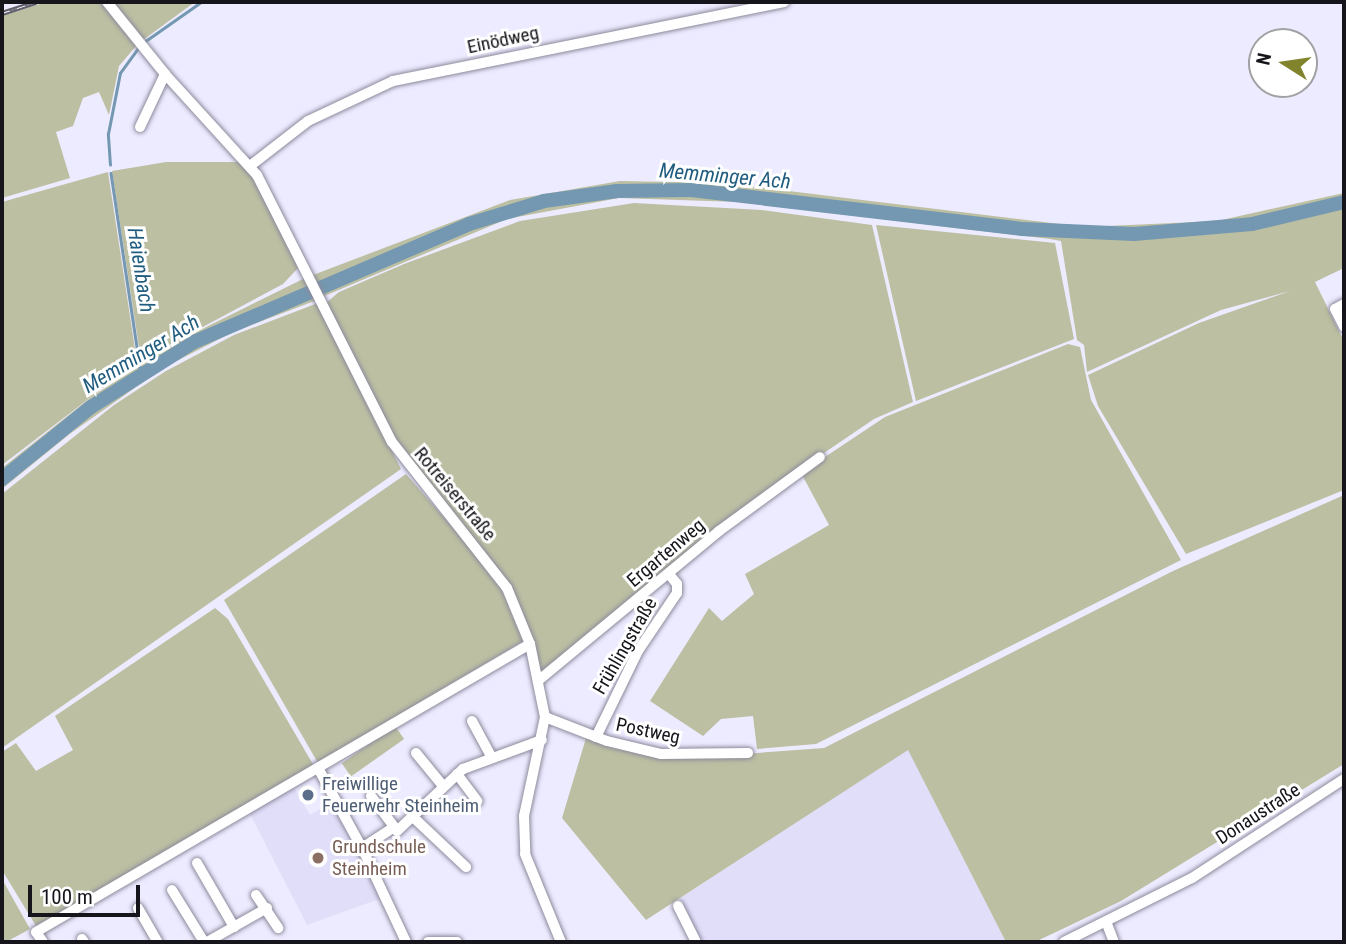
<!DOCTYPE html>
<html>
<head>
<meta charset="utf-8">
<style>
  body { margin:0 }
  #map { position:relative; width:1346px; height:944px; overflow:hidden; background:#edebff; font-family:"Roboto Condensed",sans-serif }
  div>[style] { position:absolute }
  .built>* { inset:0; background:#e1def9 }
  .green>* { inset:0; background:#bcbfa2; transform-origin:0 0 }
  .stream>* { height:2.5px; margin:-1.25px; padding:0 1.25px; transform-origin:1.25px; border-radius:1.25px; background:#7498b1 }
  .river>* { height:14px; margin:-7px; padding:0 7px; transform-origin:7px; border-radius:7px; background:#7498b1 }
  .roads { filter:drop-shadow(0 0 2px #8c8a9c) drop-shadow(0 0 2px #8c8a9c) }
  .minor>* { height:10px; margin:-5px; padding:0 5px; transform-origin:5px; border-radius:5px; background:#fff }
  .rail>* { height:5px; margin-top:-2.5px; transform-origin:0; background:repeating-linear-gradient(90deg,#fff 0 8px,#5f5e69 0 16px); box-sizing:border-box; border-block:2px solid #5f5e69 }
  .dots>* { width:19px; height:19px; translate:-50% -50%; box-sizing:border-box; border:4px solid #fff; border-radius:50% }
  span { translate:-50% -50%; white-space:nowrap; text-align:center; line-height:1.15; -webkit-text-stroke:6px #fff; paint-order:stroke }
  .street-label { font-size:19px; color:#15151b }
  .service-label { font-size:19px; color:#4e5e75 }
  .left { translate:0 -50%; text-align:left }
  .education-label { font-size:19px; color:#785e54 }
  .water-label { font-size:21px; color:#1f5c7f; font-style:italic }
  .frame { position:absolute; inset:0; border:4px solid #15151b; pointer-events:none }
  .north { position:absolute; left:1248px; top:28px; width:70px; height:70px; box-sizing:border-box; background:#fff; border:2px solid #a1a1a4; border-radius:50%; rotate:282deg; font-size:19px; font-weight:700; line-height:28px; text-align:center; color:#15151b }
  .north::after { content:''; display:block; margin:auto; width:24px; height:32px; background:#81832d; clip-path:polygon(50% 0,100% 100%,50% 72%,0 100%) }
  .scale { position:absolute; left:28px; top:885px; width:112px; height:32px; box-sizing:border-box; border:4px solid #15151b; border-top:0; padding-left:9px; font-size:21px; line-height:24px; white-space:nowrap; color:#15151b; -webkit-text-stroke:5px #fff; paint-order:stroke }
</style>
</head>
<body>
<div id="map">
  <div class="built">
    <div style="clip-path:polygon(908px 749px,1006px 942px,701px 942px,679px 899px)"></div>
    <div style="clip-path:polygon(293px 786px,310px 815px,335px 801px,382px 898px,307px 925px,249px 812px)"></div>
  </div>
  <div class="green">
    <div style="clip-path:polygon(46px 2px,103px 2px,137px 45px,119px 66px,109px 115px,99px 92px,83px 98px,73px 126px,56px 132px,70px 178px,2px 198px,2px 16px)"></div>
    <div style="clip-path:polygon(112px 2px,195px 2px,143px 40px)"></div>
    <div style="clip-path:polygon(166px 162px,240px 162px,254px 177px,299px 267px,283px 284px,141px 360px,112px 171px)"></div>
    <div style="clip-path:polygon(108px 172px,137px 362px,2px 465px,2px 202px)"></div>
    <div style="clip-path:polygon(620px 181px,722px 183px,1085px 227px,1217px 221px,1344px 193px,1344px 268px,1315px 282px,1344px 341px,1344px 490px,1186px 554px,1098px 406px,1088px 375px,1199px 323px,1290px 291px,1221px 310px,1087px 372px,1084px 345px,1077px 340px,1061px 241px,1050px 239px,738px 202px,619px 198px,507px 219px,322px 297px,313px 275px,510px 200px)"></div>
    <div style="clip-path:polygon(634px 203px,762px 210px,872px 225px,913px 402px,874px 419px,796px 472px,541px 672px,500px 571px,408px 462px,326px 303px,339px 292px,404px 264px,520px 221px)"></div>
    <div style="clip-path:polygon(876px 225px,1055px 243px,1074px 339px,916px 401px)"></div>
    <div style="clip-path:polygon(307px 277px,317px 300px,233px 332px,163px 368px,71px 433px,2px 489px,2px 468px,94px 395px,184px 338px)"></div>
    <div style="clip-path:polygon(318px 303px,401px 469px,2px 748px,2px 494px,114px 405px,166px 371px,234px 335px)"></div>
    <div style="clip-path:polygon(1068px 344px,1080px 347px,1091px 400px,1181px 560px,816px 744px,757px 749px,753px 716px,721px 719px,703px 736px,650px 701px,709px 608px,722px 621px,754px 594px,745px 574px,829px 525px,801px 473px,885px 417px)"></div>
    <div style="clip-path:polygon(406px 474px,497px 578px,523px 641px,318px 763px,224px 600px)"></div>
    <div style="clip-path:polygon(1344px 495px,1344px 764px,1121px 901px,1035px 942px,1006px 942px,908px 750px,646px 920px,562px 818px,586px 738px,675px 759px,824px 748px,1173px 571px)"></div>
    <div style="clip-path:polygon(215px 608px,228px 619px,314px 766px,36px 926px,2px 870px,2px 752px,16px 743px,36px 771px,73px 750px,55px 716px)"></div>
    <div style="left:395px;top:726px;width:16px;height:65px;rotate:55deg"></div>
    <div style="clip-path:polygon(2px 879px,30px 929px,6px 942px,2px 942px)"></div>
  </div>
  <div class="stream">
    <div style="left:144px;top:42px;width:70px;rotate:-35.1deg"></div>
    <div style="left:110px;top:165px;width:31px;rotate:-94deg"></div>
    <div style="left:108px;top:134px;width:62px;rotate:-78.9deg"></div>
    <div style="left:120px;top:73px;width:32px;rotate:-54deg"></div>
    <div style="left:111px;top:173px;width:202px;rotate:81.5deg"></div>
  </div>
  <div class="river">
    <div style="left:2px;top:479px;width:114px;rotate:-39deg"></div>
    <div style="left:91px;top:407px;width:122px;rotate:-32.3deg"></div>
    <div style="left:194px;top:342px;width:299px;rotate:-23.2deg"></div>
    <div style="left:469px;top:224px;width:78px;rotate:-17deg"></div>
    <div style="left:544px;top:201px;width:74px;rotate:-7.8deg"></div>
    <div style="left:617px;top:191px;width:74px;rotate:-0.8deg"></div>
    <div style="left:691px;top:190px;width:333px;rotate:6.7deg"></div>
    <div style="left:1022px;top:229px;width:112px;rotate:2.6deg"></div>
    <div style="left:1134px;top:234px;width:118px;rotate:-4.8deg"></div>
    <div style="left:1252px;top:224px;width:95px;rotate:-13.4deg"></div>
  </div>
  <div class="roads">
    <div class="minor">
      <div style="left:107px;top:2px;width:92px;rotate:51.1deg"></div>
      <div style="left:165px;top:74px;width:137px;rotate:47.7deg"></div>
      <div style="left:257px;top:175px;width:299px;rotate:63.2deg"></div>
      <div style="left:392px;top:442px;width:186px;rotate:51.8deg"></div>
      <div style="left:507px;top:588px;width:61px;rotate:67.7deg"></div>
      <div style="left:530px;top:644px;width:75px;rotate:78.4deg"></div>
      <div style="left:545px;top:717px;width:101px;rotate:102deg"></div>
      <div style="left:524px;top:816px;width:38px;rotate:88deg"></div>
      <div style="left:525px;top:854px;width:95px;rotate:67.8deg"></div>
      <div style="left:140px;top:127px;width:59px;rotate:-64.7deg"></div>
      <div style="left:250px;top:166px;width:73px;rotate:-37.8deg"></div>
      <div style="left:308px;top:121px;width:94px;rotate:-25.2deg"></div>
      <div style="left:393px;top:81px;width:399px;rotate:-11.4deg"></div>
      <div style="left:1344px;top:304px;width:10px;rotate:151deg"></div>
      <div style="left:1335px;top:309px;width:20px;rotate:63deg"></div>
      <div style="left:539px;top:680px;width:234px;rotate:-39.6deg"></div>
      <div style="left:719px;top:531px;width:125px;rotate:-36.2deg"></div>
      <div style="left:545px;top:717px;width:66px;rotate:21.2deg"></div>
      <div style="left:607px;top:741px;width:56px;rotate:13.5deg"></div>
      <div style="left:661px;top:754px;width:87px;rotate:-0.7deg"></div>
      <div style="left:472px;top:721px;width:42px;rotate:61.6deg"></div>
      <div style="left:596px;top:737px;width:96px;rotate:-64deg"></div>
      <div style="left:638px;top:651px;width:70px;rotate:-56.1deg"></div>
      <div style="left:677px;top:593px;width:9px;rotate:-90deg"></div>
      <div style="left:677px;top:584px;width:13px;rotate:-129deg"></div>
      <div style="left:416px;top:753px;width:43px;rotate:50.7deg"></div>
      <div style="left:318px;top:768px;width:91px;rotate:61.2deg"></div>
      <div style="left:362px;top:848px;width:104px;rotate:64.9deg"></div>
      <div style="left:457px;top:774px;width:34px;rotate:53deg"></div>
      <div style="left:371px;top:796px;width:39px;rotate:53deg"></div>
      <div style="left:413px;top:817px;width:73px;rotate:43.3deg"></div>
      <div style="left:362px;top:848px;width:38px;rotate:-33deg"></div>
      <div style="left:394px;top:827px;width:5px;rotate:53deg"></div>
      <div style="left:397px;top:831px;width:91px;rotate:-43.2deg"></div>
      <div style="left:463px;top:769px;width:84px;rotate:-20.2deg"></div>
      <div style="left:197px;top:863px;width:74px;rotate:60deg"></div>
      <div style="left:172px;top:890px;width:61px;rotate:58.4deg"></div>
      <div style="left:256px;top:895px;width:40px;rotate:56deg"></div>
      <div style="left:678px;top:906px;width:40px;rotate:63.4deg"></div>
      <div style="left:138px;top:908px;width:39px;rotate:60deg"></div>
      <div style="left:1107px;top:924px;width:19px;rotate:69deg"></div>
      <div style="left:82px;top:939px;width:4px;rotate:56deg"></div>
      <div style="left:43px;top:942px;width:12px;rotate:-125deg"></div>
      <div style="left:36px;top:932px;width:572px;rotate:-30.24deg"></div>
      <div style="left:207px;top:942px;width:69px;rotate:-29.5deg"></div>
      <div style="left:428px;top:942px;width:29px"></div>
      <div style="left:1064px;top:942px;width:143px;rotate:-26.6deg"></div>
      <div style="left:1192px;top:878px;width:181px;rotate:-33.1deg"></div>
    </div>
  </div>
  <div class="rail">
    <div style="left:2px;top:13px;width:36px;rotate:-18deg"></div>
  </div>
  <div class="dots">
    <div style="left:308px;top:795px;background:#5c6f8a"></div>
    <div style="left:318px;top:858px;background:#8d6e63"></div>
  </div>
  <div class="street-label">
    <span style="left:503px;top:40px;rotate:-12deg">Einödweg</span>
    <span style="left:455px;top:494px;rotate:50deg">Rotreiserstraße</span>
    <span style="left:666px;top:553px;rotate:-40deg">Ergartenweg</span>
    <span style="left:625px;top:646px;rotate:-60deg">Frühlingstraße</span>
    <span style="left:648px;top:731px;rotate:12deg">Postweg</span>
    <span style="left:1258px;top:814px;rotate:-33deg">Donaustraße</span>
  </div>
  <div class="service-label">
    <span class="left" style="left:322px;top:795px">Freiwillige<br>Feuerwehr Steinheim</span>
  </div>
  <div class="education-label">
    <span class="left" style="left:332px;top:858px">Grundschule<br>Steinheim</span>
  </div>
  <div class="water-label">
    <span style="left:725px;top:176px;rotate:5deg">Memminger Ach</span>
    <span style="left:141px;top:270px;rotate:81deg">Haienbach</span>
    <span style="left:141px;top:354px;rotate:-31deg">Memminger Ach</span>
  </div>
  <div class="frame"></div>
  <div class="north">N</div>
  <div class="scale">100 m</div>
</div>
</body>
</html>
